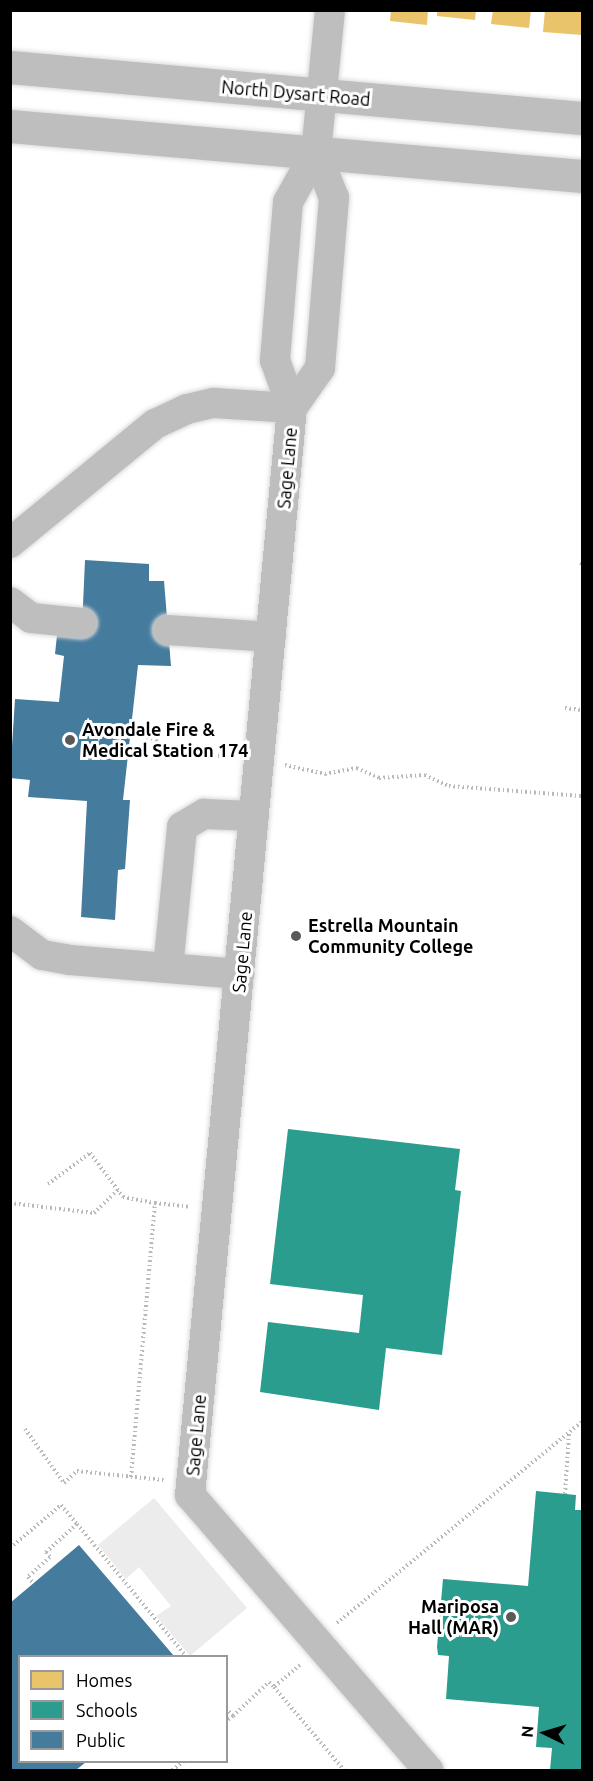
<!DOCTYPE html>
<html>
<head>
<meta charset="utf-8">
<style>
  body { margin:0 }
  #map { position:relative; width:593px; height:1781px; overflow:hidden; background:#fff; font-family:Ubuntu,sans-serif }
  div>[style] { position:absolute }
  .green>* { inset:0; background:#ececec }
  .homes>* { inset:0; background:#e9c46a }
  .schools>* { inset:0; background:#2a9d8f }
  .public>* { inset:0; background:#457b9d }
  .path>* { height:4px; margin-top:-2px; transform-origin:0; background:repeating-linear-gradient(90deg,#b9b9b9 0 1.5px,transparent 0 4.5px) }
  .roads { filter:drop-shadow(0 0 2px #dbdbdb) drop-shadow(0 0 2px #dbdbdb) }
  .minor>* { height:30px; margin:-15px; padding:0 15px; transform-origin:15px; border-radius:15px; background:#bebebe }
  .major>* { height:33px; margin:-16.5px; padding:0 16.5px; transform-origin:16.5px; border-radius:16.5px; background:#bebebe }
  .dots>* { width:16px; height:16px; translate:-50% -50%; box-sizing:border-box; border:3px solid #fff; border-radius:50% }
  span { translate:-50% -50%; white-space:nowrap; text-align:center; line-height:1.15; -webkit-text-stroke:6px #fff; paint-order:stroke }
  .street-label { font-size:18px; color:#000 }
  .poi-label { font-size:18px; color:#000; font-weight:700 }
  .left { translate:0 -50%; text-align:left }
  .right { translate:-100% -50%; text-align:right }
  .frame { position:absolute; inset:0; border:12px solid #000; pointer-events:none }
  .legend { position:absolute; left:18px; top:1655px; width:210px; height:108px; box-sizing:border-box; background:#fff; border:2px solid #999; margin:0; padding:8px 10px; list-style:none; font-size:18px; color:#000 }
  .legend li { display:flex; align-items:center; gap:12px; height:30px }
  .legend b { width:30px; border:2px solid #999 }
  .north { position:absolute; left:515px; top:1703px; width:60px; height:60px; -webkit-text-stroke:4px #fff; paint-order:stroke; rotate:275deg; font-size:16px; font-weight:700; line-height:24px; text-align:center; color:#000 }
  .north::after { content:''; display:block; margin:auto; width:21px; height:27px; background:#000; clip-path:polygon(50% 0,100% 100%,50% 72%,0 100%) }
</style>
</head>
<body>
<div id="map">
  <div class="green">
    <div style="clip-path:polygon(154px 1498px,247px 1608px,190px 1656px,156px 1616px,171px 1606px,139px 1567px,126px 1579px,98px 1545px)"></div>
  </div>
  <div class="homes">
    <div style="clip-path:polygon(391px 10px,428px 10px,427px 25px,390px 21px)"></div>
    <div style="clip-path:polygon(437px 10px,476px 10px,475px 20px,437px 16px)"></div>
    <div style="clip-path:polygon(493px 10px,531px 10px,529px 28px,491px 24px)"></div>
    <div style="clip-path:polygon(545px 10px,582px 10px,582px 35px,543px 32px)"></div>
  </div>
  <div class="schools">
    <div style="clip-path:polygon(288px 1129px,460px 1149px,455px 1190px,461px 1191px,442px 1355px,386px 1348px,379px 1410px,260px 1392px,268px 1322px,359px 1333px,363px 1295px,270px 1284px)"></div>
    <div style="clip-path:polygon(536px 1491px,576px 1495px,575px 1510px,582px 1510px,582px 1770px,550px 1770px,552px 1748px,536px 1747px,539px 1707px,446px 1699px,449px 1656px,438px 1655px,437px 1647px,443px 1579px,528px 1586px)"></div>
  </div>
  <div class="public">
    <div style="clip-path:polygon(85px 560px,149px 564px,149px 581px,164px 581px,171px 666px,138px 665px,123px 800px,130px 800px,125px 869px,118px 870px,115px 920px,81px 917px,87px 801px,28px 797px,30px 780px,10px 778px,15px 699px,59px 702px,64px 656px,55px 654px,58px 626px,82px 627px)"></div>
    <div style="clip-path:polygon(79px 1545px,174px 1656px,20px 1656px,20px 1762px,86px 1762px,76px 1770px,10px 1770px,10px 1603px)"></div>
  </div>
  <div class="path">
    <div style="left:580px;top:563px;width:2px;rotate:27deg"></div>
    <div style="left:565px;top:708px;width:17px;rotate:7deg"></div>
    <div style="left:130px;top:731px;width:28px;rotate:19deg"></div>
    <div style="left:156px;top:740px;width:14px;rotate:56deg"></div>
    <div style="left:164px;top:752px;width:70px;rotate:4.1deg"></div>
    <div style="left:285px;top:765px;width:41px;rotate:12.7deg"></div>
    <div style="left:325px;top:774px;width:33px;rotate:-11deg"></div>
    <div style="left:357px;top:768px;width:24px;rotate:24deg"></div>
    <div style="left:379px;top:778px;width:46px;rotate:-3.7deg"></div>
    <div style="left:425px;top:775px;width:26px;rotate:25deg"></div>
    <div style="left:449px;top:786px;width:133px;rotate:4.3deg"></div>
    <div style="left:48px;top:1184px;width:52px;rotate:-36.4deg"></div>
    <div style="left:90px;top:1153px;width:55px;rotate:53.1deg"></div>
    <div style="left:123px;top:1197px;width:33px;rotate:11deg"></div>
    <div style="left:10px;top:1203px;width:85px;rotate:6.8deg"></div>
    <div style="left:94px;top:1213px;width:33px;rotate:-44deg"></div>
    <div style="left:25px;top:1429px;width:67px;rotate:54.2deg"></div>
    <div style="left:64px;top:1483px;width:18px;rotate:-43deg"></div>
    <div style="left:77px;top:1471px;width:87px;rotate:5.9deg"></div>
    <div style="left:131px;top:1477px;width:275px;rotate:-85deg"></div>
    <div style="left:155px;top:1203px;width:36px;rotate:6deg"></div>
    <div style="left:565px;top:1494px;width:61px;rotate:-86.2deg"></div>
    <div style="left:77px;top:1524px;width:171px;rotate:50.5deg"></div>
    <div style="left:10px;top:1548px;width:67px;rotate:-40.1deg"></div>
    <div style="left:61px;top:1505px;width:25px;rotate:50deg"></div>
    <div style="left:77px;top:1524px;width:42px;rotate:137.9deg"></div>
    <div style="left:46px;top:1552px;width:6px;rotate:51deg"></div>
    <div style="left:50px;top:1557px;width:30px;rotate:138deg"></div>
    <div style="left:28px;top:1577px;width:8px;rotate:50deg"></div>
    <div style="left:337px;top:1623px;width:317px;rotate:-39.4deg"></div>
    <div style="left:300px;top:1665px;width:34px;rotate:140deg"></div>
    <div style="left:274px;top:1687px;width:109px;rotate:49.9deg"></div>
    <div style="left:226px;top:1708px;width:11px;rotate:49deg"></div>
    <div style="left:233px;top:1716px;width:9px;rotate:144deg"></div>
    <div style="left:233px;top:1716px;width:50px;rotate:-43.4deg"></div>
    <div style="left:269px;top:1682px;width:7px;rotate:45deg"></div>
    <div style="left:172px;top:1770px;width:14px;rotate:-36deg"></div>
  </div>
  <div class="roads">
    <div class="minor">
      <div style="left:330px;top:10px;width:143px;rotate:95.6deg"></div>
      <div style="left:316px;top:152px;width:57px;rotate:119.2deg"></div>
      <div style="left:288px;top:202px;width:159px;rotate:94.7deg"></div>
      <div style="left:275px;top:360px;width:51px;rotate:70.5deg"></div>
      <div style="left:292px;top:408px;width:1092px;rotate:95.36deg"></div>
      <div style="left:190px;top:1495px;width:364px;rotate:49.1deg"></div>
      <div style="left:292px;top:408px;width:49px;rotate:-55deg"></div>
      <div style="left:320px;top:368px;width:171px;rotate:-85.3deg"></div>
      <div style="left:334px;top:198px;width:49px;rotate:-111.4deg"></div>
      <div style="left:10px;top:543px;width:188px;rotate:-39.4deg"></div>
      <div style="left:155px;top:424px;width:35px;rotate:-25deg"></div>
      <div style="left:187px;top:409px;width:28px;rotate:-13deg"></div>
      <div style="left:214px;top:403px;width:78px;rotate:3.7deg"></div>
      <div style="left:10px;top:602px;width:26px;rotate:37deg"></div>
      <div style="left:31px;top:618px;width:51px;rotate:5.6deg"></div>
      <div style="left:168px;top:630px;width:103px;rotate:3.9deg"></div>
      <div style="left:10px;top:931px;width:40px;rotate:37deg"></div>
      <div style="left:42px;top:955px;width:28px;rotate:10deg"></div>
      <div style="left:70px;top:960px;width:170px;rotate:4.7deg"></div>
      <div style="left:168px;top:968px;width:142px;rotate:-84.3deg"></div>
      <div style="left:182px;top:827px;width:26px;rotate:-31deg"></div>
      <div style="left:204px;top:814px;width:50px;rotate:2.3deg"></div>
    </div>
    <div class="major">
      <div style="left:10px;top:67px;width:574px;rotate:5.1deg"></div>
      <div style="left:10px;top:126px;width:574px;rotate:5deg"></div>
    </div>
  </div>
  <div class="dots">
    <div style="left:70px;top:740px;background:#595959"></div>
    <div style="left:296px;top:936px;background:#595959"></div>
    <div style="left:511px;top:1617px;background:#595959"></div>
  </div>
  <div class="street-label">
    <span style="left:296px;top:93px;rotate:5deg">North Dysart Road</span>
    <span style="left:287px;top:468px;rotate:-85deg">Sage Lane</span>
    <span style="left:242px;top:952px;rotate:-85deg">Sage Lane</span>
    <span style="left:196px;top:1435px;rotate:-85deg">Sage Lane</span>
  </div>
  <div class="poi-label">
    <span class="left" style="left:82px;top:740px">Avondale Fire &amp;<br>Medical Station 174</span>
    <span class="left" style="left:308px;top:936px">Estrella Mountain<br>Community College</span>
    <span class="right" style="left:499px;top:1617px">Mariposa<br>Hall (MAR)</span>
  </div>
  <div class="frame"></div>
  <ul class="legend">
  <li><b style="height:16px;background:#e9c46a"></b>Homes</li>
  <li><b style="height:16px;background:#2a9d8f"></b>Schools</li>
  <li><b style="height:16px;background:#457b9d"></b>Public</li>
  </ul>
  <div class="north">N</div>
</div>
</body>
</html>
